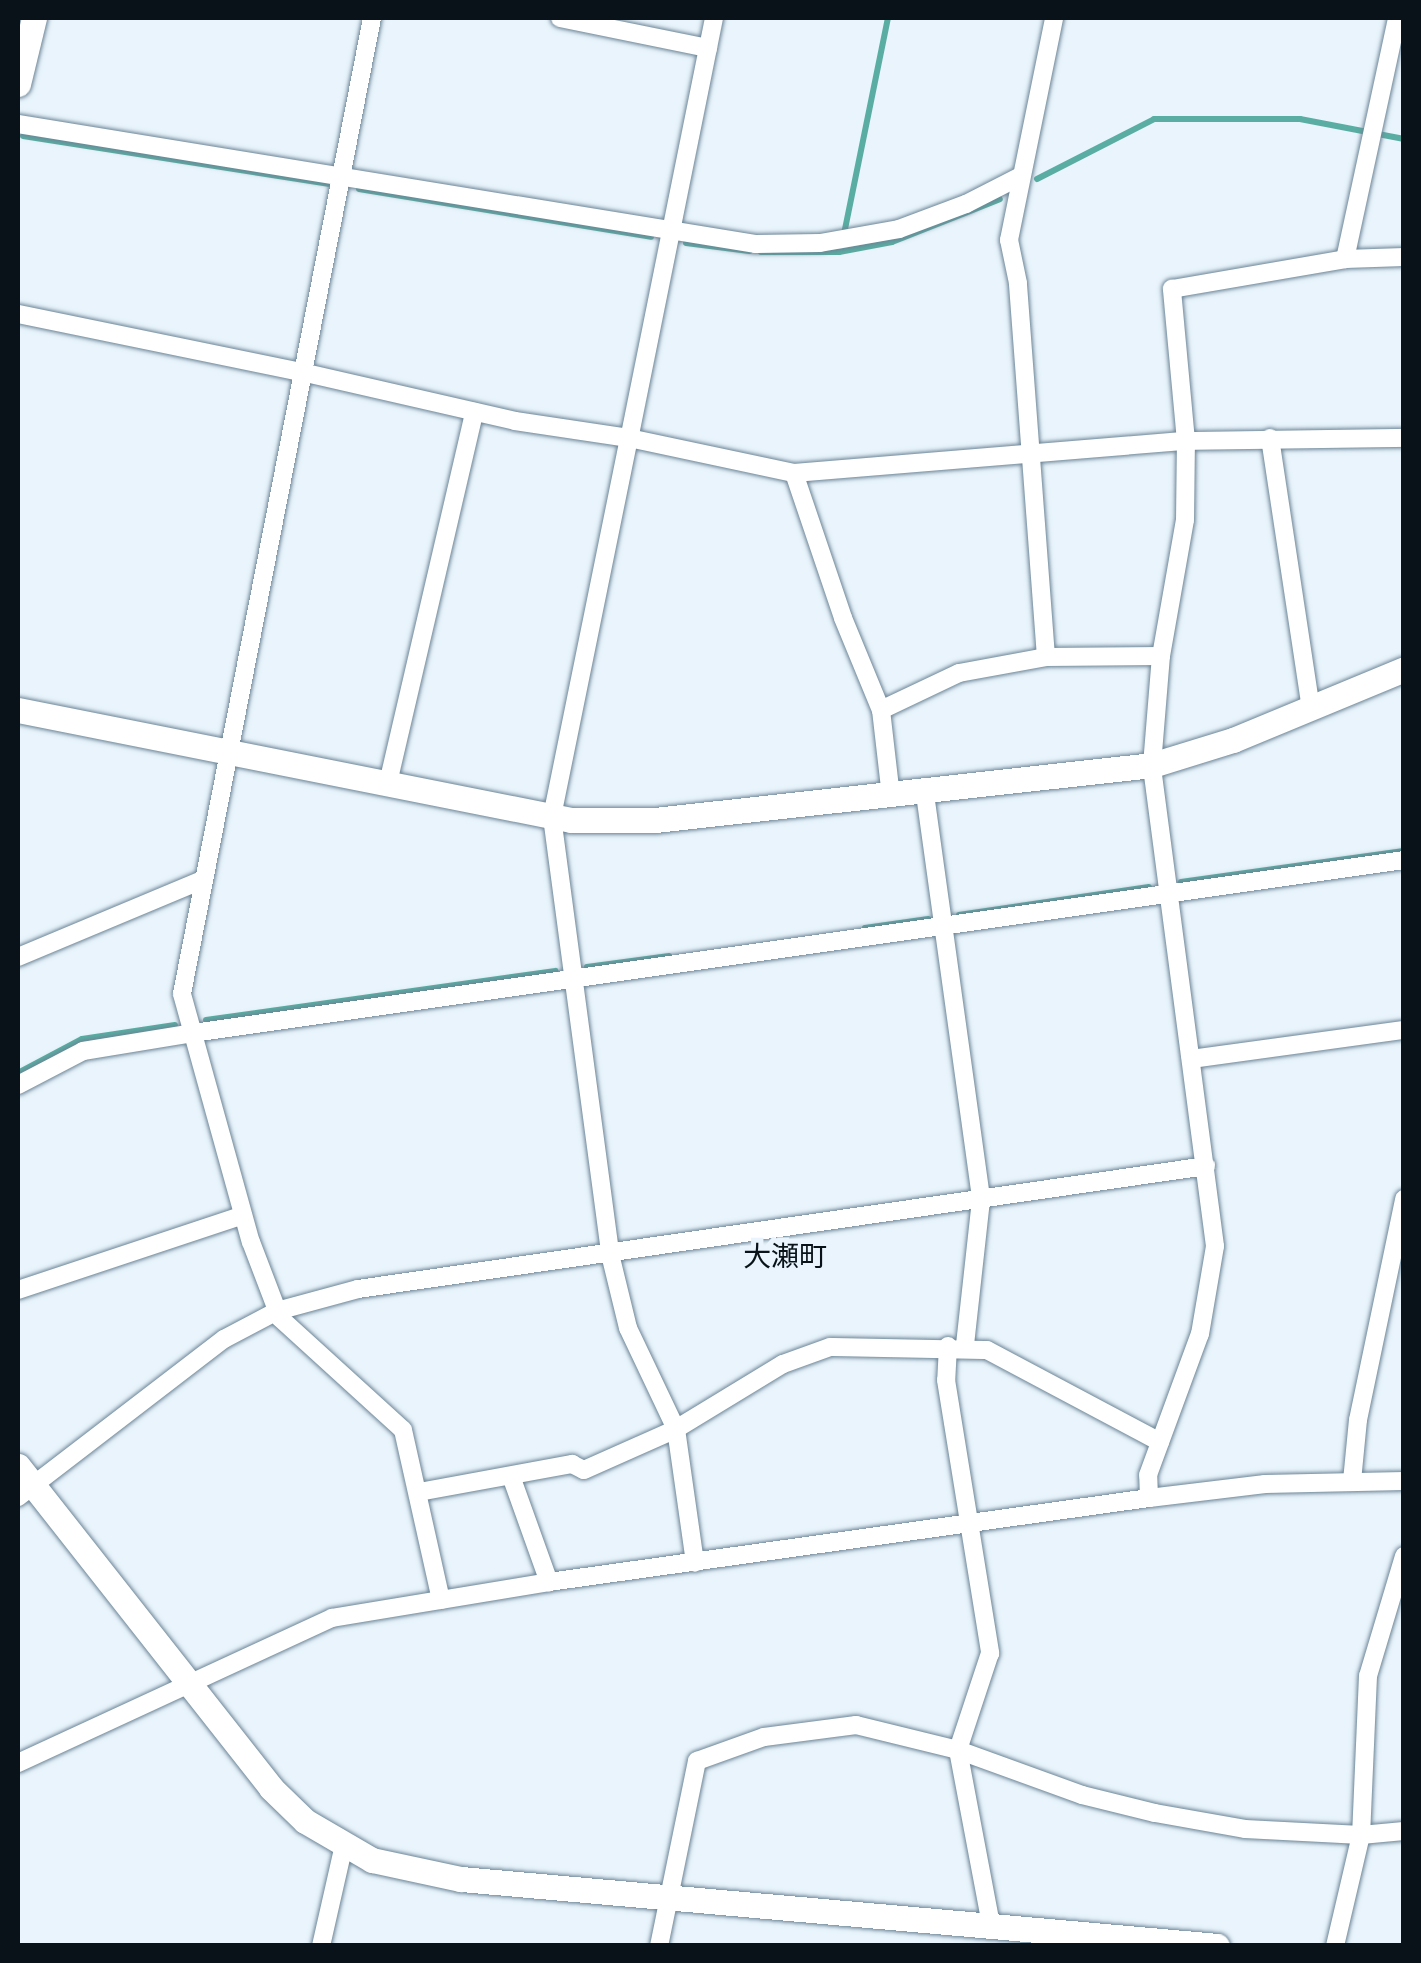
<!DOCTYPE html>
<html>
<head>
<meta charset="utf-8">
<style>
  body { margin:0 }
  #map { position:relative; width:1421px; height:1963px; overflow:hidden; background:#e9f4fc; font-family:"PT Sans Narrow","Noto Sans JP",sans-serif }
  div>[style] { position:absolute }
  .stream>* { height:6px; margin:-3px; padding:0 3px; transform-origin:3px; border-radius:3px; background:#59ada2 }
  .roads { filter:drop-shadow(0 0 2px #6b8496) drop-shadow(0 0 2px #6b8496) }
  .street>* { height:18px; margin:-9px; padding:0 9px; transform-origin:9px; border-radius:9px; background:#fff }
  .secondary>* { height:25px; margin:-12.5px; padding:0 12.5px; transform-origin:12.5px; border-radius:12.5px; background:#fff }
  span { translate:-50% -50%; white-space:nowrap; text-align:center; line-height:1.15; -webkit-text-stroke:10px #e9f4fc; paint-order:stroke }
  .neighbourhood-label { font-size:28px; color:#081218 }
  .frame { position:absolute; inset:0; border:20px solid #081218; pointer-events:none }
</style>
</head>
<body>
<div id="map">
  <div class="stream">
    <div style="left:23px;top:136px;width:309px;rotate:8.9deg"></div>
    <div style="left:1037px;top:179px;width:131px;rotate:-27.1deg"></div>
    <div style="left:1154px;top:119px;width:146px"></div>
    <div style="left:1300px;top:119px;width:106px;rotate:10.9deg"></div>
    <div style="left:359px;top:189px;width:296px;rotate:9.3deg"></div>
    <div style="left:844px;top:234px;width:220px;rotate:-78.5deg"></div>
    <div style="left:686px;top:243px;width:64px;rotate:7.2deg"></div>
    <div style="left:761px;top:252px;width:78px"></div>
    <div style="left:839px;top:252px;width:54px;rotate:-10.7deg"></div>
    <div style="left:892px;top:242px;width:116px;rotate:-21.7deg"></div>
    <div style="left:1181px;top:882px;width:225px;rotate:-7.9deg"></div>
    <div style="left:959px;top:915px;width:192px;rotate:-8.4deg"></div>
    <div style="left:865px;top:928px;width:64px;rotate:-8.1deg"></div>
    <div style="left:587px;top:967px;width:83px;rotate:-7.6deg"></div>
    <div style="left:206px;top:1020px;width:353px;rotate:-8deg"></div>
    <div style="left:18px;top:1073px;width:72px;rotate:-28deg"></div>
    <div style="left:82px;top:1039px;width:94px;rotate:-8.6deg"></div>
  </div>
  <div class="roads">
    <div class="street">
      <div style="left:372px;top:18px;width:994px;rotate:101.02deg"></div>
      <div style="left:182px;top:994px;width:257px;rotate:74.5deg"></div>
      <div style="left:251px;top:1242px;width:81px;rotate:69.1deg"></div>
      <div style="left:280px;top:1318px;width:166px;rotate:42.3deg"></div>
      <div style="left:403px;top:1430px;width:174px;rotate:77.4deg"></div>
      <div style="left:560px;top:18px;width:151px;rotate:11.5deg"></div>
      <div style="left:714px;top:18px;width:429px;rotate:101.4deg"></div>
      <div style="left:629px;top:438px;width:169px;rotate:12deg"></div>
      <div style="left:794px;top:473px;width:393px;rotate:-4.7deg"></div>
      <div style="left:1186px;top:441px;width:153px;rotate:-95.3deg"></div>
      <div style="left:1172px;top:289px;width:176px;rotate:-9.8deg"></div>
      <div style="left:1345px;top:259px;width:59px;rotate:-1.9deg"></div>
      <div style="left:18px;top:124px;width:748px;rotate:9.24deg"></div>
      <div style="left:756px;top:244px;width:64px;rotate:-0.9deg"></div>
      <div style="left:820px;top:243px;width:80px;rotate:-10deg"></div>
      <div style="left:899px;top:229px;width:72px;rotate:-20.5deg"></div>
      <div style="left:966px;top:204px;width:62px;rotate:-27deg"></div>
      <div style="left:1345px;top:259px;width:247px;rotate:-77.8deg"></div>
      <div style="left:18px;top:314px;width:294px;rotate:11.6deg"></div>
      <div style="left:306px;top:373px;width:214px;rotate:12.9deg"></div>
      <div style="left:515px;top:421px;width:115px;rotate:8.5deg"></div>
      <div style="left:629px;top:438px;width:387px;rotate:101.5deg"></div>
      <div style="left:552px;top:817px;width:441px;rotate:82.4deg"></div>
      <div style="left:610px;top:1254px;width:76px;rotate:76.3deg"></div>
      <div style="left:628px;top:1328px;width:112px;rotate:64.6deg"></div>
      <div style="left:676px;top:1429px;width:135px;rotate:81.9deg"></div>
      <div style="left:1270px;top:438px;width:274px;rotate:81.4deg"></div>
      <div style="left:794px;top:473px;width:153px;rotate:71.3deg"></div>
      <div style="left:843px;top:618px;width:100px;rotate:67.6deg"></div>
      <div style="left:881px;top:710px;width:88px;rotate:83.4deg"></div>
      <div style="left:1046px;top:657px;width:375px;rotate:-94.3deg"></div>
      <div style="left:1018px;top:283px;width:44px;rotate:-101.8deg"></div>
      <div style="left:1009px;top:240px;width:227px;rotate:-78.5deg"></div>
      <div style="left:881px;top:710px;width:86px;rotate:-25.4deg"></div>
      <div style="left:959px;top:673px;width:88px;rotate:-10.4deg"></div>
      <div style="left:1046px;top:657px;width:115px;rotate:-0.5deg"></div>
      <div style="left:388px;top:783px;width:381px;rotate:-76.9deg"></div>
      <div style="left:925px;top:794px;width:410px;rotate:82.1deg"></div>
      <div style="left:981px;top:1200px;width:147px;rotate:96.3deg"></div>
      <div style="left:18px;top:957px;width:199px;rotate:-22.7deg"></div>
      <div style="left:1191px;top:1059px;width:215px;rotate:-7.8deg"></div>
      <div style="left:18px;top:1085px;width:73px;rotate:-27.6deg"></div>
      <div style="left:83px;top:1051px;width:111px;rotate:-9.3deg"></div>
      <div style="left:193px;top:1033px;width:1223px;rotate:-8.13deg"></div>
      <div style="left:18px;top:1290px;width:237px;rotate:-18.4deg"></div>
      <div style="left:948px;top:1346px;width:34px;rotate:93deg"></div>
      <div style="left:946px;top:1380px;width:277px;rotate:80.8deg"></div>
      <div style="left:990px;top:1653px;width:102px;rotate:108.3deg"></div>
      <div style="left:958px;top:1750px;width:178px;rotate:79.3deg"></div>
      <div style="left:511px;top:1476px;width:113px;rotate:70.3deg"></div>
      <div style="left:1352px;top:1481px;width:61px;rotate:-84.4deg"></div>
      <div style="left:1358px;top:1420px;width:226px;rotate:-78.2deg"></div>
      <div style="left:419px;top:1492px;width:156px;rotate:-10.4deg"></div>
      <div style="left:572px;top:1464px;width:13px;rotate:27deg"></div>
      <div style="left:584px;top:1470px;width:101px;rotate:-24deg"></div>
      <div style="left:676px;top:1429px;width:125px;rotate:-31.3deg"></div>
      <div style="left:783px;top:1364px;width:50px;rotate:-19.9deg"></div>
      <div style="left:830px;top:1347px;width:157px;rotate:1.1deg"></div>
      <div style="left:987px;top:1350px;width:196px;rotate:28deg"></div>
      <div style="left:18px;top:1497px;width:260px;rotate:-37.5deg"></div>
      <div style="left:224px;top:1339px;width:60px;rotate:-27.8deg"></div>
      <div style="left:277px;top:1311px;width:84px;rotate:-15.2deg"></div>
      <div style="left:358px;top:1289px;width:857px;rotate:-8.25deg"></div>
      <div style="left:1149px;top:1498px;width:23px;rotate:-92deg"></div>
      <div style="left:1148px;top:1475px;width:150px;rotate:-69.8deg"></div>
      <div style="left:1200px;top:1334px;width:89px;rotate:-80.3deg"></div>
      <div style="left:1215px;top:1246px;width:485px;rotate:-97.5deg"></div>
      <div style="left:1152px;top:765px;width:109px;rotate:-85.3deg"></div>
      <div style="left:1161px;top:656px;width:138px;rotate:-80deg"></div>
      <div style="left:1185px;top:520px;width:79px;rotate:-89.3deg"></div>
      <div style="left:1186px;top:441px;width:218px;rotate:-0.8deg"></div>
      <div style="left:1404px;top:1556px;width:125px;rotate:106.7deg"></div>
      <div style="left:1368px;top:1676px;width:159px;rotate:92.5deg"></div>
      <div style="left:1361px;top:1835px;width:43px;rotate:-5.3deg"></div>
      <div style="left:18px;top:1763px;width:346px;rotate:-24.8deg"></div>
      <div style="left:332px;top:1618px;width:220px;rotate:-9.4deg"></div>
      <div style="left:549px;top:1582px;width:606px;rotate:-7.97deg"></div>
      <div style="left:1149px;top:1498px;width:117px;rotate:-6.9deg"></div>
      <div style="left:1265px;top:1484px;width:139px;rotate:-1.2deg"></div>
      <div style="left:321px;top:1946px;width:104px;rotate:-77.2deg"></div>
      <div style="left:659px;top:1946px;width:189px;rotate:-78.4deg"></div>
      <div style="left:697px;top:1761px;width:71px;rotate:-19.7deg"></div>
      <div style="left:764px;top:1737px;width:93px;rotate:-7.4deg"></div>
      <div style="left:856px;top:1725px;width:105px;rotate:13.8deg"></div>
      <div style="left:958px;top:1750px;width:132px;rotate:19.9deg"></div>
      <div style="left:1082px;top:1795px;width:75px;rotate:13.9deg"></div>
      <div style="left:1155px;top:1813px;width:91px;rotate:10.1deg"></div>
      <div style="left:1245px;top:1829px;width:116px;rotate:3deg"></div>
      <div style="left:1361px;top:1835px;width:114px;rotate:103.2deg"></div>
    </div>
    <div class="secondary">
      <div style="left:18px;top:84px;width:68px;rotate:-76.4deg"></div>
      <div style="left:18px;top:710px;width:564px;rotate:11.25deg"></div>
      <div style="left:571px;top:820px;width:84px"></div>
      <div style="left:655px;top:820px;width:500px;rotate:-6.31deg"></div>
      <div style="left:1152px;top:765px;width:85px;rotate:-17.2deg"></div>
      <div style="left:1233px;top:740px;width:185px;rotate:-22.5deg"></div>
      <div style="left:18px;top:1466px;width:410px;rotate:51.8deg"></div>
      <div style="left:271px;top:1788px;width:47px;rotate:44.1deg"></div>
      <div style="left:305px;top:1821px;width:78px;rotate:30.2deg"></div>
      <div style="left:372px;top:1860px;width:91px;rotate:12.1deg"></div>
      <div style="left:461px;top:1879px;width:759px;rotate:5.06deg"></div>
    </div>
  </div>
  <div class="neighbourhood-label">
    <span style="left:785px;top:1256px">大瀬町</span>
  </div>
  <div class="frame"></div>
</div>
</body>
</html>
